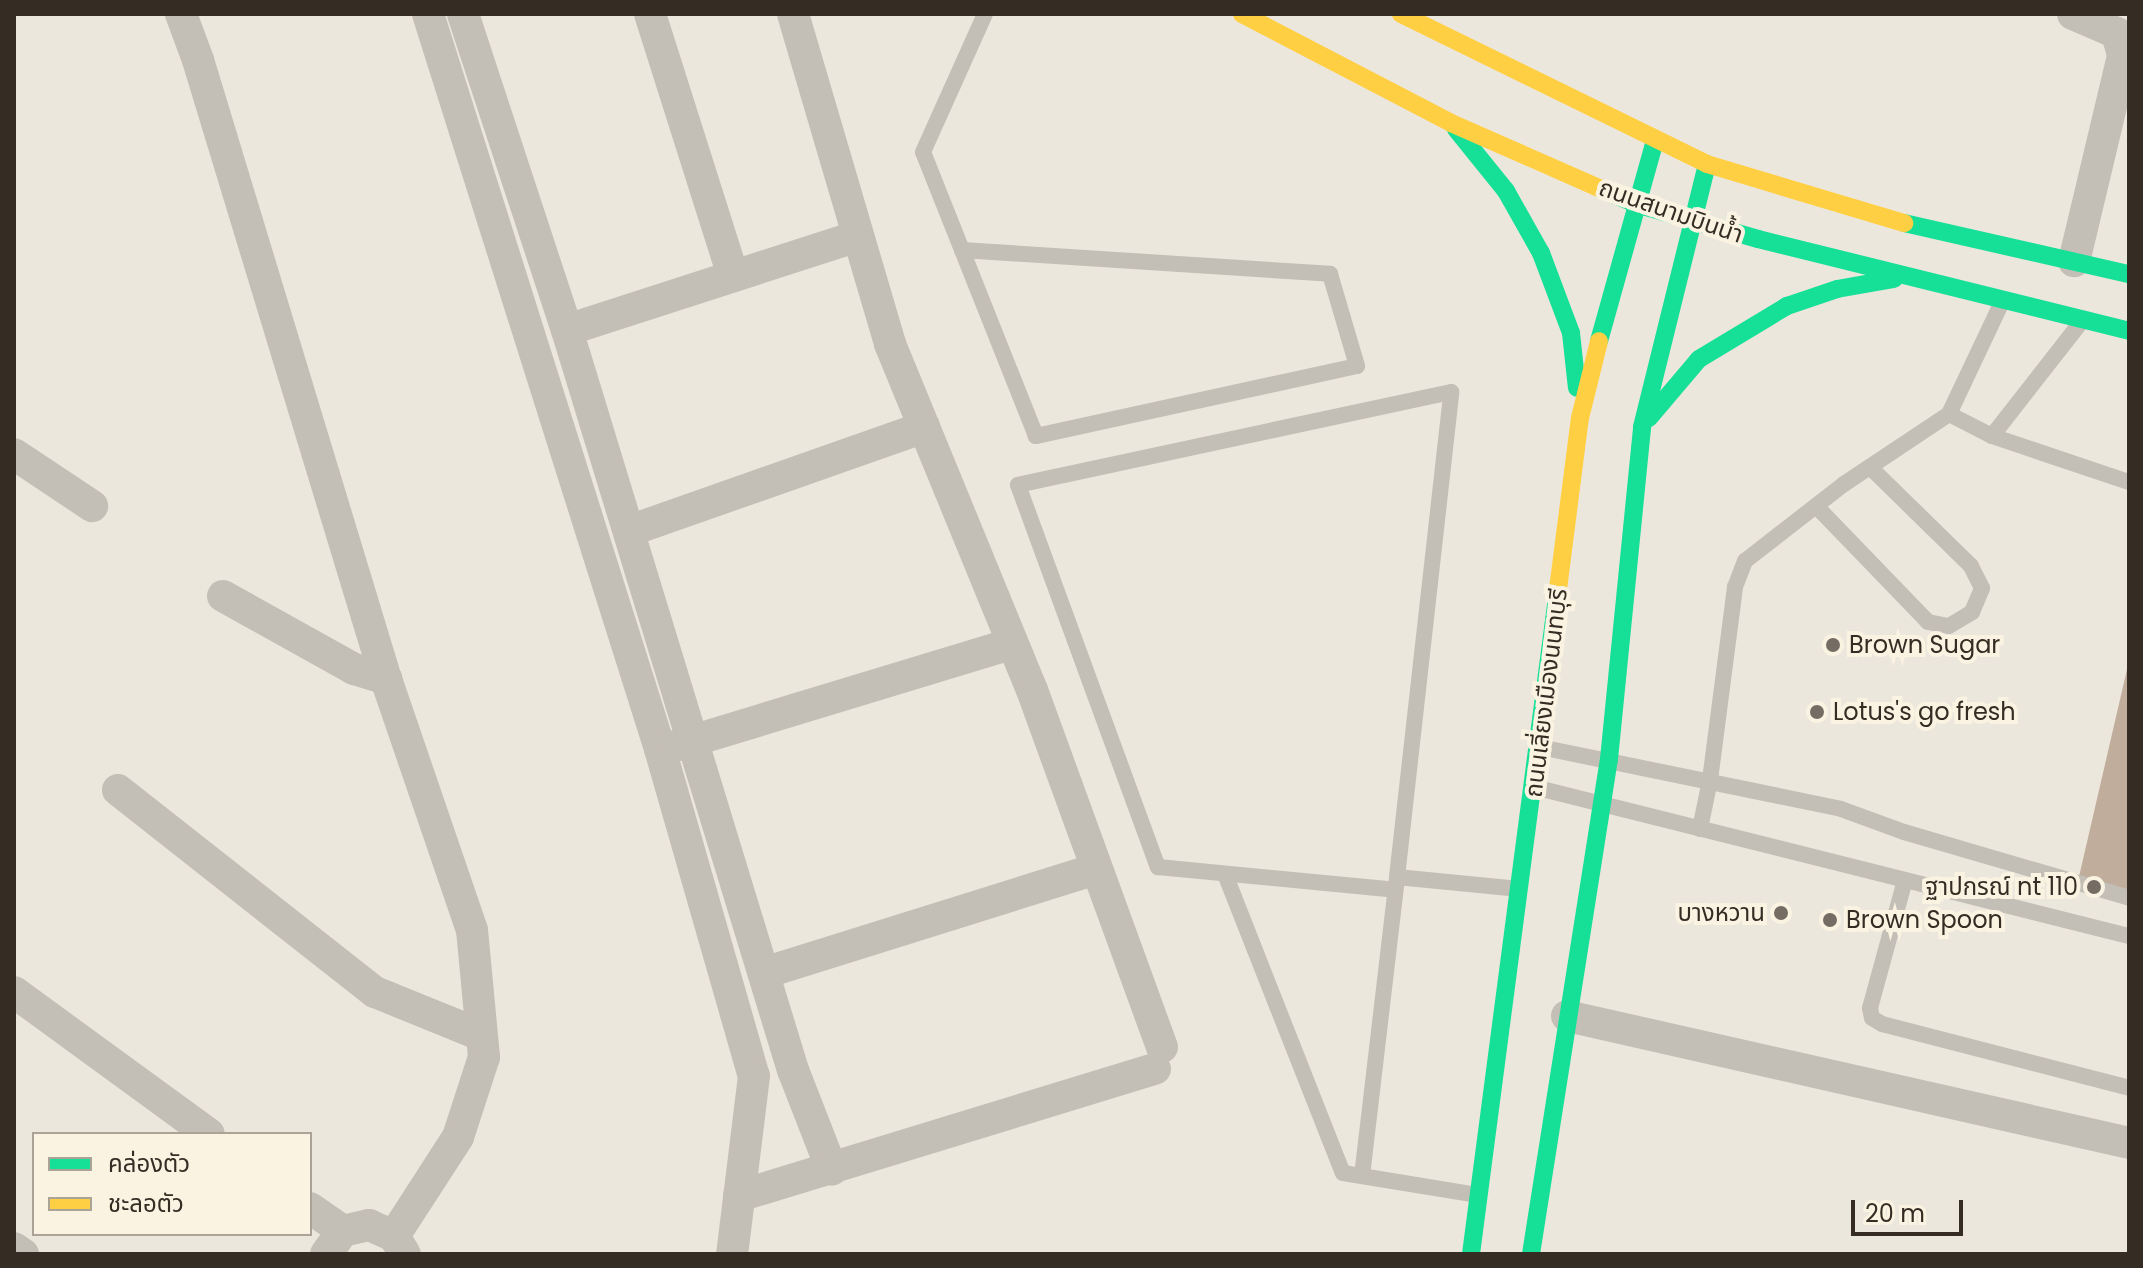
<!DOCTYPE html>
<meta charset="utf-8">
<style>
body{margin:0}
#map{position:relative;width:2143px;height:1268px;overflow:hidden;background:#ece7dc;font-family:Poppins,"Noto Sans Thai",sans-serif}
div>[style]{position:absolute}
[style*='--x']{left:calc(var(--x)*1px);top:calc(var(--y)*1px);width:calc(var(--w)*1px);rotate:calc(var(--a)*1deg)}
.building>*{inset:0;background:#c1ad9c}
.lane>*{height:16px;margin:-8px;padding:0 8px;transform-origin:8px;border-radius:8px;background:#c4bfb6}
.street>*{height:32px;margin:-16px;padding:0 16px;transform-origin:16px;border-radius:16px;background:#c4bfb6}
.fast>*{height:18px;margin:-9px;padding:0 9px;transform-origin:9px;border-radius:9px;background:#16e098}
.slow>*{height:18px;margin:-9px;padding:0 9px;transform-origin:9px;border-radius:9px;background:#ffcf43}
.dots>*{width:22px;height:22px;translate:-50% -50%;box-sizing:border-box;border:4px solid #faf3e2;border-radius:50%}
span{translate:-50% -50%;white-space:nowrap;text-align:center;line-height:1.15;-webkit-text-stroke:8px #faf3e2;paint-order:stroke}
.street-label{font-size:24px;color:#352c24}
.poi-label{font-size:24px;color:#352c24}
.left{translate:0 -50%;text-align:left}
.right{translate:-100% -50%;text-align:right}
.frame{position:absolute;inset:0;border:16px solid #352c24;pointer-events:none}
.legend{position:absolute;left:32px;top:1132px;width:280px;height:104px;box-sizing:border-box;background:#faf3e2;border:2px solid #aba396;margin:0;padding:10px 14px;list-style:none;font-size:24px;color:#352c24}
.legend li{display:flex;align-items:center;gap:16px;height:40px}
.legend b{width:40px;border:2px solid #aba396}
.scale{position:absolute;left:1851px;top:1200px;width:112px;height:36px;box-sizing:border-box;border:4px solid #352c24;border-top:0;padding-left:10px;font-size:24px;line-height:28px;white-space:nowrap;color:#352c24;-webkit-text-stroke:6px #faf3e2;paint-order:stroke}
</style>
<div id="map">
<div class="building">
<i style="clip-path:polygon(2128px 665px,2129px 665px,2129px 893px,2078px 881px)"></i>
</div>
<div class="lane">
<i style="--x:962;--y:250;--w:369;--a:3.7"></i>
<i style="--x:1330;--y:274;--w:96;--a:73.6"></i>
<i style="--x:1357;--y:366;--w:329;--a:167.7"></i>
<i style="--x:1036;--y:436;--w:200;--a:-111.7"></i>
<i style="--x:962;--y:250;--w:105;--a:-111.7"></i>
<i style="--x:923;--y:152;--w:151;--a:-65.8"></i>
<i style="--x:1949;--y:414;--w:126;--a:-64.7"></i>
<i style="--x:1992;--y:436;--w:146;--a:-52"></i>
<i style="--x:1816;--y:506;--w:161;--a:46"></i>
<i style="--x:1928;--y:622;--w:21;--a:11"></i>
<i style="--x:1949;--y:626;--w:27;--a:-31"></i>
<i style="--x:1972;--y:612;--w:26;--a:-67"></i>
<i style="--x:1982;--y:588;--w:25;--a:-117"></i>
<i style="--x:1971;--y:566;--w:141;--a:-135.6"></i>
<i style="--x:1540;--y:747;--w:307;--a:11.6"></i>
<i style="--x:1841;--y:809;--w:67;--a:20.1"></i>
<i style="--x:1904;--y:832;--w:234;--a:16.3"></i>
<i style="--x:1534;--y:787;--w:613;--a:14.06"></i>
<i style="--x:1700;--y:829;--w:50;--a:-78.5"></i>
<i style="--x:1710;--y:780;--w:195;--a:-82.6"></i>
<i style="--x:1735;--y:587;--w:28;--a:-69"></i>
<i style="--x:1745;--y:561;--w:125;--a:-37.9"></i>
<i style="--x:1844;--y:484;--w:126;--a:-33.7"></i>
<i style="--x:1949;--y:414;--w:48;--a:27.1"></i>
<i style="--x:1992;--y:436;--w:145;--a:18.6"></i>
<i style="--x:1225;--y:874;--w:321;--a:68.5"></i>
<i style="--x:1343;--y:1173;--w:137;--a:9.3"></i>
<i style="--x:1397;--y:877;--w:123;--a:5.6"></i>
<i style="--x:1905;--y:880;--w:133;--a:105.3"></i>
<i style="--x:1870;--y:1008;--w:10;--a:79"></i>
<i style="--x:1872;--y:1018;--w:12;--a:31"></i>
<i style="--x:1882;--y:1024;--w:255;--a:14.5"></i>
<i style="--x:1362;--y:1176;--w:301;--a:-83.3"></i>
<i style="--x:1397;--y:877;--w:488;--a:-83.6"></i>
<i style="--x:1451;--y:392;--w:443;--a:167.9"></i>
<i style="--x:1018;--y:485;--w:407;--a:69.9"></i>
<i style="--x:1158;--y:867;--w:238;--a:5.5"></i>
</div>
<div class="street">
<i style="--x:181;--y:14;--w:49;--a:69.7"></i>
<i style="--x:198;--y:60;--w:647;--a:73.11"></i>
<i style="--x:386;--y:679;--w:265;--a:71.1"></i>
<i style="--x:472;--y:930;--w:128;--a:84.6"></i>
<i style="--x:484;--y:1057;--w:84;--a:108"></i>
<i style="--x:458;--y:1137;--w:118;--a:122.9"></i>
<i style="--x:428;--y:14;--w:771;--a:72.48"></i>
<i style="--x:660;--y:749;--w:340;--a:74"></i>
<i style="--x:754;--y:1076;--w:179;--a:97"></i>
<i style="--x:463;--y:14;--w:333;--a:71.8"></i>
<i style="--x:567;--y:330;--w:774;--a:73.02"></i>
<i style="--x:793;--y:1070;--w:107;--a:68.7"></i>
<i style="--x:650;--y:14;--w:275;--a:72.4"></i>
<i style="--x:793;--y:14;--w:344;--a:73.6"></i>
<i style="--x:890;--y:344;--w:374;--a:67.7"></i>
<i style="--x:1032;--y:690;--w:380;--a:70"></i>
<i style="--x:2073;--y:14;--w:48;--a:23.4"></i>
<i style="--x:2117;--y:33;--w:24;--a:75"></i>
<i style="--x:2123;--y:56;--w:211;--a:103.4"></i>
<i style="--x:567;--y:330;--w:303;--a:-17.9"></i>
<i style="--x:14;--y:454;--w:94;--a:33.7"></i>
<i style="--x:629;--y:531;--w:313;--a:-19.4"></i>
<i style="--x:223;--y:596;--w:150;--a:29.1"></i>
<i style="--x:354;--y:669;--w:34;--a:17"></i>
<i style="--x:675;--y:746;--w:351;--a:-16.9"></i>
<i style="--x:118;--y:790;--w:327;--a:38.2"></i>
<i style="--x:375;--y:992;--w:114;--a:22.1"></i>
<i style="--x:764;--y:973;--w:348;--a:-17.4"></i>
<i style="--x:14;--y:992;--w:241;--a:36.1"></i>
<i style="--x:1567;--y:1016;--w:576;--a:12.73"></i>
<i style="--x:739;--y:1196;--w:435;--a:-17"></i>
<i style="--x:310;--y:1208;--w:40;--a:34.9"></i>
<i style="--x:14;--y:1248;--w:11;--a:34"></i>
<i style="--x:326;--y:1254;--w:29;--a:-54"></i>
<i style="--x:343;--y:1231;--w:27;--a:-13"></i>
<i style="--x:369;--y:1225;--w:27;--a:24"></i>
<i style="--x:394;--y:1236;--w:21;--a:59"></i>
</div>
<div class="fast">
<i style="--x:1456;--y:129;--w:80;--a:51.1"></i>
<i style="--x:1506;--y:191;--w:71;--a:60.6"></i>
<i style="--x:1541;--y:253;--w:85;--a:69.4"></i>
<i style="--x:1571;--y:333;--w:55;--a:83.8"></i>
<i style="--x:1601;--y:189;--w:38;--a:23"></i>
<i style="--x:1636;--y:204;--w:127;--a:16"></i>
<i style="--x:1758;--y:239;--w:382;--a:13.9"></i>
<i style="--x:1904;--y:223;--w:231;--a:12.8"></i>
<i style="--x:1599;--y:341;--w:209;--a:-74.4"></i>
<i style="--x:1649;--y:418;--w:77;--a:-49.7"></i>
<i style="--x:1699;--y:359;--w:103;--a:-31.1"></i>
<i style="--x:1787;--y:306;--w:53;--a:-18.8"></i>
<i style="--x:1837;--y:289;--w:58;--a:-10"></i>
<i style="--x:1471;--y:1254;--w:663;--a:-82.54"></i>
<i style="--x:1531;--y:1254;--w:501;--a:-81.05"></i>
<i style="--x:1609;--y:759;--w:334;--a:-84.3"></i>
<i style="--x:1642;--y:427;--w:271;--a:-76.1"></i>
</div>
<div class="slow">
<i style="--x:1242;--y:14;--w:236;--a:27.5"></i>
<i style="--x:1451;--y:123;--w:164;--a:23.7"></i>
<i style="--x:1401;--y:14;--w:341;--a:26.1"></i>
<i style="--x:1707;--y:164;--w:206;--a:16.7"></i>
<i style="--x:1557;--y:597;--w:180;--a:-82.7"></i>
<i style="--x:1580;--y:418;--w:79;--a:-76.1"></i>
</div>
<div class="dots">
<i style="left:1833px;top:645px;background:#756d64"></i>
<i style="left:1817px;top:712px;background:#756d64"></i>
<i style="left:2094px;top:887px;background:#756d64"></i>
<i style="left:1781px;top:913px;background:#756d64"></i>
<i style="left:1830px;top:920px;background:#756d64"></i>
</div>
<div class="street-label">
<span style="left:1671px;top:211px;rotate:19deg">ถนนสนามบินน้ำ</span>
<span style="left:1546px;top:693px;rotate:-83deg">ถนนเลี่ยงเมืองนนทบุรี</span>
</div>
<div class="poi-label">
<span class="left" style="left:1849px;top:645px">Brown Sugar</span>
<span class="left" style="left:1833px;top:712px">Lotus's go fresh</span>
<span class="right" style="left:2078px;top:887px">ฐาปกรณ์ nt 110</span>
<span class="right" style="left:1765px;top:913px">บางหวาน</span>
<span class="left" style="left:1846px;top:920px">Brown Spoon</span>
</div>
<div class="frame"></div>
<ul class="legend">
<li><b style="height:10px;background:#16e098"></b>คล่องตัว</li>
<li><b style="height:10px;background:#ffcf43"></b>ชะลอตัว</li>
</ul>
<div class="scale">20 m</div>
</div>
